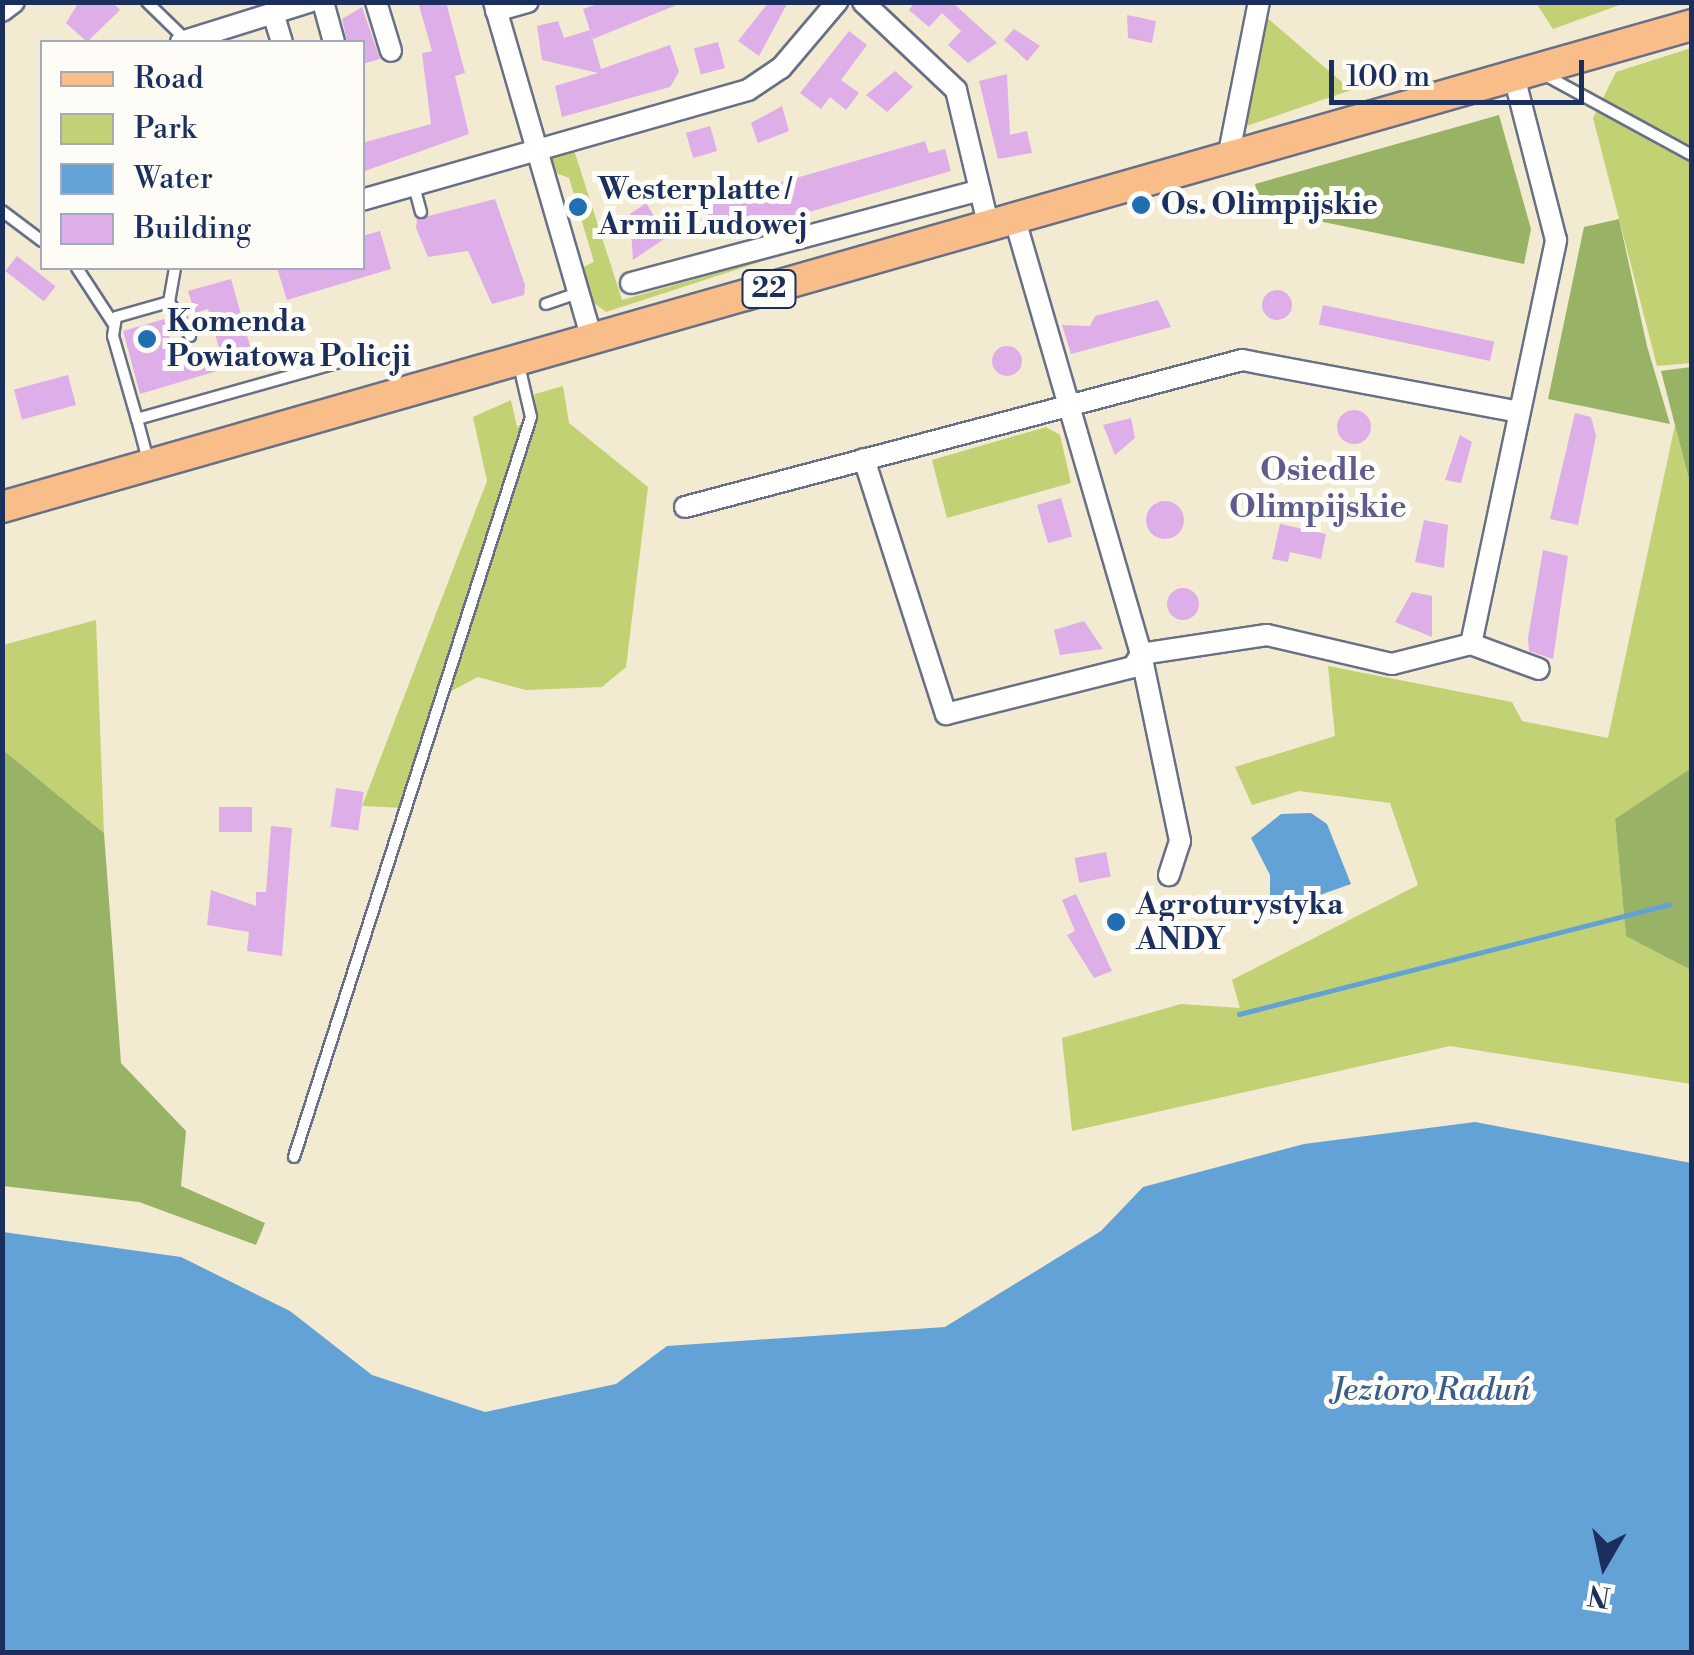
<!DOCTYPE html>
<meta charset="utf-8">
<style>
body{margin:0}
#map{position:relative;width:1694px;height:1655px;overflow:hidden;background:#f3ead2;font-family:"Libre Bodoni",serif}
div>[style]{position:absolute}
[style*='--x']{left:calc(var(--x)*1px);top:calc(var(--y)*1px);width:calc(var(--w)*1px);rotate:calc(var(--a)*1deg)}
.green>*{inset:0;background:#c1d173}
.forest>*{inset:0;background:#98b365}
.water>*{inset:0;background:#63a2d6}
.stream>*{height:5px;margin:-2.5px;padding:0 2.5px;transform-origin:2.5px;border-radius:2.5px;background:#63a2d6}
.building>*{inset:0;background:#deaee9;transform-origin:0 0}
.round{border-radius:50%}
.roads{filter:drop-shadow(2px 0 #677087) drop-shadow(-2px 0 #677087) drop-shadow(0 2px #677087) drop-shadow(0 -2px #677087)}
.lane>*{height:10px;margin:-5px;padding:0 5px;transform-origin:5px;border-radius:5px;background:#fff}
.street>*{height:20px;margin:-10px;padding:0 10px;transform-origin:10px;border-radius:10px;background:#fff}
.primary>*{height:30px;margin:-15px;padding:0 15px;transform-origin:15px;border-radius:15px;background:#f8bd89}
.dots>*{width:28px;height:28px;translate:-50% -50%;box-sizing:border-box;border:5px solid #fdfcf7;border-radius:50%}
span{translate:-50% -50%;white-space:nowrap;text-align:center;line-height:1.15;-webkit-text-stroke:10px #fdfcf7;paint-order:stroke}
.shield-label span{padding:2px 8px;background:#fdfcf7;border:2px solid;border-radius:8px;-webkit-text-stroke-width:0}
.shield-label{font-size:28px;color:#1b2f5e;font-weight:700}
.poi-label{font-size:30px;color:#1b2f5e;font-weight:700}
.left{translate:0 -50%;text-align:left}
.neighbourhood-label{font-size:32px;color:#5f5b8f;font-weight:700}
.water-label{font-size:32px;color:#385d8e;font-style:italic}
.frame{position:absolute;inset:0;border:5px solid #1b2f5e;pointer-events:none}
.legend{position:absolute;left:40px;top:40px;width:325px;height:230px;box-sizing:border-box;background:#fdfcf7;border:2px solid #a3aaba;margin:0;padding:12px 18px;list-style:none;font-size:30px;color:#1b2f5e}
.legend li{display:flex;align-items:center;gap:20px;height:50px}
.legend b{width:50px;border:2px solid #a3aaba}
.north{position:absolute;left:1554px;top:1515px;width:100px;height:100px;-webkit-text-stroke:8px #fdfcf7;paint-order:stroke;rotate:189deg;font-size:28px;font-weight:700;line-height:40px;text-align:center;color:#1b2f5e}
.north::after{content:'';display:block;margin:auto;width:35px;height:45px;background:#1b2f5e;clip-path:polygon(50% 0,100% 100%,50% 72%,0 100%)}
.scale{position:absolute;left:1329px;top:60px;width:255px;height:45px;box-sizing:border-box;border:5px solid #1b2f5e;border-top:0;padding-left:12px;font-size:30px;line-height:35px;white-space:nowrap;color:#1b2f5e;-webkit-text-stroke:8px #fdfcf7;paint-order:stroke}
</style>
<div id="map">
<div class="green">
<i style="clip-path:polygon(1536px 3px,1625px 3px,1553px 29px)"></i>
<i style="clip-path:polygon(1265px 16px,1351px 90px,1232px 131px)"></i>
<i style="clip-path:polygon(1691px 48px,1691px 363px,1657px 366px,1593px 118px,1616px 72px)"></i>
<i style="clip-path:polygon(550px 148px,574px 150px,622px 300px,803px 248px,606px 312px,590px 300px,581px 268px,594px 262px,569px 178px,551px 171px)"></i>
<i style="clip-path:polygon(563px 386px,569px 423px,648px 487px,626px 667px,602px 687px,526px 690px,478px 677px,457px 688px,441px 697px,404px 808px,362px 806px,487px 481px,473px 417px,511px 400px,517px 427px,531px 417px,535px 394px)"></i>
<i style="clip-path:polygon(1675px 425px,1691px 487px,1691px 768px,1615px 819px,1626px 935px,1691px 970px,1691px 1084px,1450px 1046px,1072px 1131px,1062px 1038px,1181px 1004px,1240px 1008px,1232px 980px,1418px 885px,1390px 803px,1299px 791px,1252px 805px,1235px 767px,1335px 736px,1328px 666px,1512px 702px,1522px 721px,1608px 738px)"></i>
<i style="clip-path:polygon(1046px 427px,1060px 435px,1071px 483px,947px 518px,932px 460px)"></i>
<i style="clip-path:polygon(96px 620px,104px 833px,3px 750px,3px 645px)"></i>
</div>
<div class="forest">
<i style="clip-path:polygon(1499px 115px,1531px 229px,1524px 264px,1262px 209px,1255px 184px)"></i>
<i style="clip-path:polygon(1619px 219px,1647px 346px,1670px 424px,1548px 399px,1584px 227px)"></i>
<i style="clip-path:polygon(1691px 367px,1692px 367px,1691px 487px,1661px 371px)"></i>
<i style="clip-path:polygon(3px 750px,104px 833px,121px 1063px,186px 1131px,181px 1186px,265px 1223px,256px 1245px,139px 1202px,3px 1186px)"></i>
<i style="clip-path:polygon(1691px 768px,1691px 970px,1626px 936px,1615px 819px)"></i>
</div>
<div class="water">
<i style="clip-path:polygon(1311px 813px,1327px 824px,1351px 884px,1283px 908px,1270px 904px,1270px 875px,1251px 838px,1281px 814px)"></i>
<i style="clip-path:polygon(1475px 1122px,1691px 1163px,1691px 1652px,3px 1652px,3px 1232px,181px 1257px,290px 1311px,372px 1375px,485px 1412px,616px 1384px,667px 1346px,945px 1327px,1101px 1231px,1143px 1187px,1304px 1144px)"></i>
</div>
<div class="stream">
<i style="--x:1239;--y:1014;--w:444;--a:-14.3"></i>
</div>
<div class="building">
<i style="clip-path:polygon(79px 2px,112px 2px,120px 10px,87px 42px,66px 23px)"></i>
<i style="clip-path:polygon(418px 2px,446px 2px,465px 73px,455px 76px,469px 134px,362px 172px,362px 143px,431px 124px,422px 53px,432px 51px)"></i>
<i style="clip-path:polygon(603px 2px,678px 2px,679px 4px,593px 39px,583px 9px)"></i>
<i style="clip-path:polygon(769px 2px,788px 2px,759px 56px,738px 41px)"></i>
<i style="clip-path:polygon(915px 2px,952px 2px,997px 43px,968px 63px,948px 45px,961px 31px,942px 13px,929px 27px,909px 10px)"></i>
<i style="clip-path:polygon(362px 7px,380px 59px,362px 64px,362px 42px,347px 42px,342px 19px)"></i>
<i style="clip-path:polygon(1127px 15px,1156px 21px,1152px 43px,1128px 38px)"></i>
<i style="clip-path:polygon(558px 21px,564px 38px,590px 30px,601px 69px,670px 45px,679px 72px,670px 87px,562px 117px,555px 86px,598px 73px,542px 60px,537px 26px)"></i>
<i style="clip-path:polygon(1014px 29px,1040px 46px,1027px 61px,1004px 40px)"></i>
<i style="clip-path:polygon(849px 31px,867px 45px,841px 80px,859px 93px,846px 110px,830px 97px,821px 109px,800px 93px)"></i>
<i style="left:718px;top:42px;width:27px;height:25px;rotate:75deg"></i>
<i style="clip-path:polygon(895px 71px,913px 87px,887px 112px,866px 95px)"></i>
<i style="clip-path:polygon(1007px 74px,1010px 135px,1027px 131px,1032px 153px,998px 159px,979px 81px)"></i>
<i style="clip-path:polygon(782px 106px,789px 131px,758px 143px,751px 123px)"></i>
<i style="left:710px;top:126px;width:26px;height:25px;rotate:74deg"></i>
<i style="clip-path:polygon(925px 141px,929px 153px,945px 149px,951px 171px,715px 239px,705px 204px)"></i>
<i style="clip-path:polygon(495px 199px,525px 285px,524px 295px,492px 304px,468px 251px,428px 257px,416px 228px,417px 219px)"></i>
<i style="clip-path:polygon(646px 203px,667px 237px,633px 260px,630px 214px)"></i>
<i style="clip-path:polygon(380px 231px,391px 269px,287px 300px,277px 268px,362px 268px,362px 236px)"></i>
<i style="left:17px;top:256px;width:49px;height:19px;rotate:38deg"></i>
<i style="clip-path:polygon(231px 279px,254px 360px,140px 394px,123px 331px,164px 319px,176px 360px,219px 348px,208px 309px,195px 313px,188px 291px)"></i>
<i class="round" style="left:1262px;top:290px;width:30px;height:30px"></i>
<i style="clip-path:polygon(1158px 300px,1171px 327px,1071px 354px,1062px 325px,1090px 326px,1095px 316px)"></i>
<i style="left:1323px;top:305px;width:175px;height:20px;rotate:12deg"></i>
<i class="round" style="left:992px;top:346px;width:30px;height:30px"></i>
<i style="left:68px;top:375px;width:31px;height:56px;rotate:75deg"></i>
<i class="round" style="left:1337px;top:410px;width:34px;height:34px"></i>
<i style="clip-path:polygon(1575px 413px,1591px 417px,1596px 436px,1578px 525px,1550px 519px)"></i>
<i style="clip-path:polygon(1131px 418px,1135px 438px,1115px 455px,1103px 425px)"></i>
<i style="clip-path:polygon(1460px 435px,1472px 442px,1461px 483px,1445px 480px)"></i>
<i style="left:1061px;top:498px;width:40px;height:25px;rotate:74deg"></i>
<i class="round" style="left:1146px;top:501px;width:38px;height:38px"></i>
<i style="clip-path:polygon(1424px 520px,1448px 525px,1444px 568px,1415px 562px)"></i>
<i style="clip-path:polygon(1280px 524px,1326px 534px,1321px 559px,1290px 552px,1288px 562px,1272px 559px)"></i>
<i style="clip-path:polygon(1543px 550px,1568px 556px,1553px 659px,1529px 651px,1528px 638px)"></i>
<i class="round" style="left:1167px;top:588px;width:32px;height:32px"></i>
<i style="clip-path:polygon(1412px 592px,1432px 596px,1432px 637px,1395px 622px)"></i>
<i style="clip-path:polygon(1084px 621px,1103px 649px,1060px 655px,1054px 630px)"></i>
<i style="left:336px;top:788px;width:28px;height:39px;rotate:8deg"></i>
<i style="left:219px;top:807px;width:33px;height:25px"></i>
<i style="clip-path:polygon(271px 826px,292px 828px,282px 956px,247px 951px,249px 932px,207px 925px,211px 890px,256px 906px,256px 892px,266px 892px)"></i>
<i style="left:1106px;top:852px;width:25px;height:32px;rotate:79deg"></i>
<i style="clip-path:polygon(1076px 894px,1112px 971px,1094px 978px,1067px 935px,1075px 931px,1062px 900px)"></i>
</div>
<div class="roads">
<div class="lane">
<i style="--x:147;--y:2;--w:52;--a:44.2"></i>
<i style="--x:1545;--y:75;--w:167;--a:28.6"></i>
<i style="--x:414;--y:186;--w:27;--a:75"></i>
<i style="--x:2;--y:211;--w:50;--a:36.9"></i>
<i style="--x:77;--y:268;--w:66;--a:56.8"></i>
<i style="--x:169;--y:302;--w:35;--a:-80"></i>
<i style="--x:546;--y:304;--w:34;--a:-19"></i>
<i style="--x:137;--y:419;--w:86;--a:-106.1"></i>
<i style="--x:113;--y:336;--w:19;--a:-81"></i>
<i style="--x:116;--y:317;--w:55;--a:-15.8"></i>
<i style="--x:169;--y:302;--w:40;--a:58"></i>
<i style="--x:149;--y:464;--w:47;--a:-104.9"></i>
<i style="--x:137;--y:419;--w:207;--a:-15.7"></i>
<i style="--x:294;--y:1157;--w:777;--a:-72.24"></i>
<i style="--x:531;--y:417;--w:57;--a:-103.1"></i>
</div>
<div class="street">
<i style="--x:323;--y:2;--w:41;--a:74.6"></i>
<i style="--x:376;--y:2;--w:51;--a:73"></i>
<i style="--x:494;--y:2;--w:351;--a:73.8"></i>
<i style="--x:863;--y:2;--w:128;--a:43.4"></i>
<i style="--x:956;--y:90;--w:141;--a:76.5"></i>
<i style="--x:2;--y:11;--w:15;--a:-37"></i>
<i style="--x:496;--y:11;--w:33;--a:-16"></i>
<i style="--x:273;--y:13;--w:30;--a:73"></i>
<i style="--x:181;--y:42;--w:134;--a:-17.4"></i>
<i style="--x:1228;--y:158;--w:159;--a:-78.8"></i>
<i style="--x:362;--y:200;--w:401;--a:-15.9"></i>
<i style="--x:748;--y:90;--w:40;--a:-34"></i>
<i style="--x:781;--y:68;--w:87;--a:-49.7"></i>
<i style="--x:1015;--y:220;--w:452;--a:73.8"></i>
<i style="--x:1141;--y:654;--w:191;--a:78.2"></i>
<i style="--x:1180;--y:841;--w:36;--a:108"></i>
<i style="--x:631;--y:283;--w:361;--a:-14.9"></i>
<i style="--x:864;--y:459;--w:268;--a:72.2"></i>
<i style="--x:946;--y:714;--w:193;--a:-14.1"></i>
<i style="--x:1133;--y:667;--w:15;--a:-58"></i>
<i style="--x:1141;--y:654;--w:127;--a:-8.6"></i>
<i style="--x:1267;--y:635;--w:128;--a:13.1"></i>
<i style="--x:1392;--y:664;--w:81;--a:-14.2"></i>
<i style="--x:1471;--y:644;--w:413;--a:-78.1"></i>
<i style="--x:1556;--y:240;--w:169;--a:-104.4"></i>
<i style="--x:685;--y:507;--w:576;--a:-14.78"></i>
<i style="--x:1242;--y:360;--w:282;--a:10.6"></i>
<i style="--x:1471;--y:644;--w:72;--a:20.2"></i>
</div>
<div class="primary">
<i style="--x:2;--y:507;--w:1757;--a:-15.92"></i>
</div>
</div>
<div class="dots">
<i style="left:1141px;top:205px;background:#1f6fb2"></i>
<i style="left:578px;top:207px;background:#1f6fb2"></i>
<i style="left:147px;top:339px;background:#1f6fb2"></i>
<i style="left:1116px;top:922px;background:#1f6fb2"></i>
</div>
<div class="shield-label">
<span style="left:769px;top:289px">22</span>
</div>
<div class="poi-label">
<span class="left" style="left:598px;top:207px">Westerplatte /<br>Armii Ludowej</span>
<span class="left" style="left:1161px;top:205px">Os. Olimpijskie</span>
<span class="left" style="left:167px;top:339px">Komenda<br>Powiatowa Policji</span>
<span class="left" style="left:1136px;top:922px">Agroturystyka<br>ANDY</span>
</div>
<div class="neighbourhood-label">
<span style="left:1318px;top:489px">Osiedle<br>Olimpijskie</span>
</div>
<div class="water-label">
<span style="left:1431px;top:1390px">Jezioro Raduń</span>
</div>
<div class="frame"></div>
<ul class="legend">
<li><b style="height:12px;background:#f8bd89"></b>Road</li>
<li><b style="height:28px;background:#c1d173"></b>Park</li>
<li><b style="height:28px;background:#63a2d6"></b>Water</li>
<li><b style="height:28px;background:#deaee9"></b>Building</li>
</ul>
<div class="north">N</div>
<div class="scale">100 m</div>
</div>
